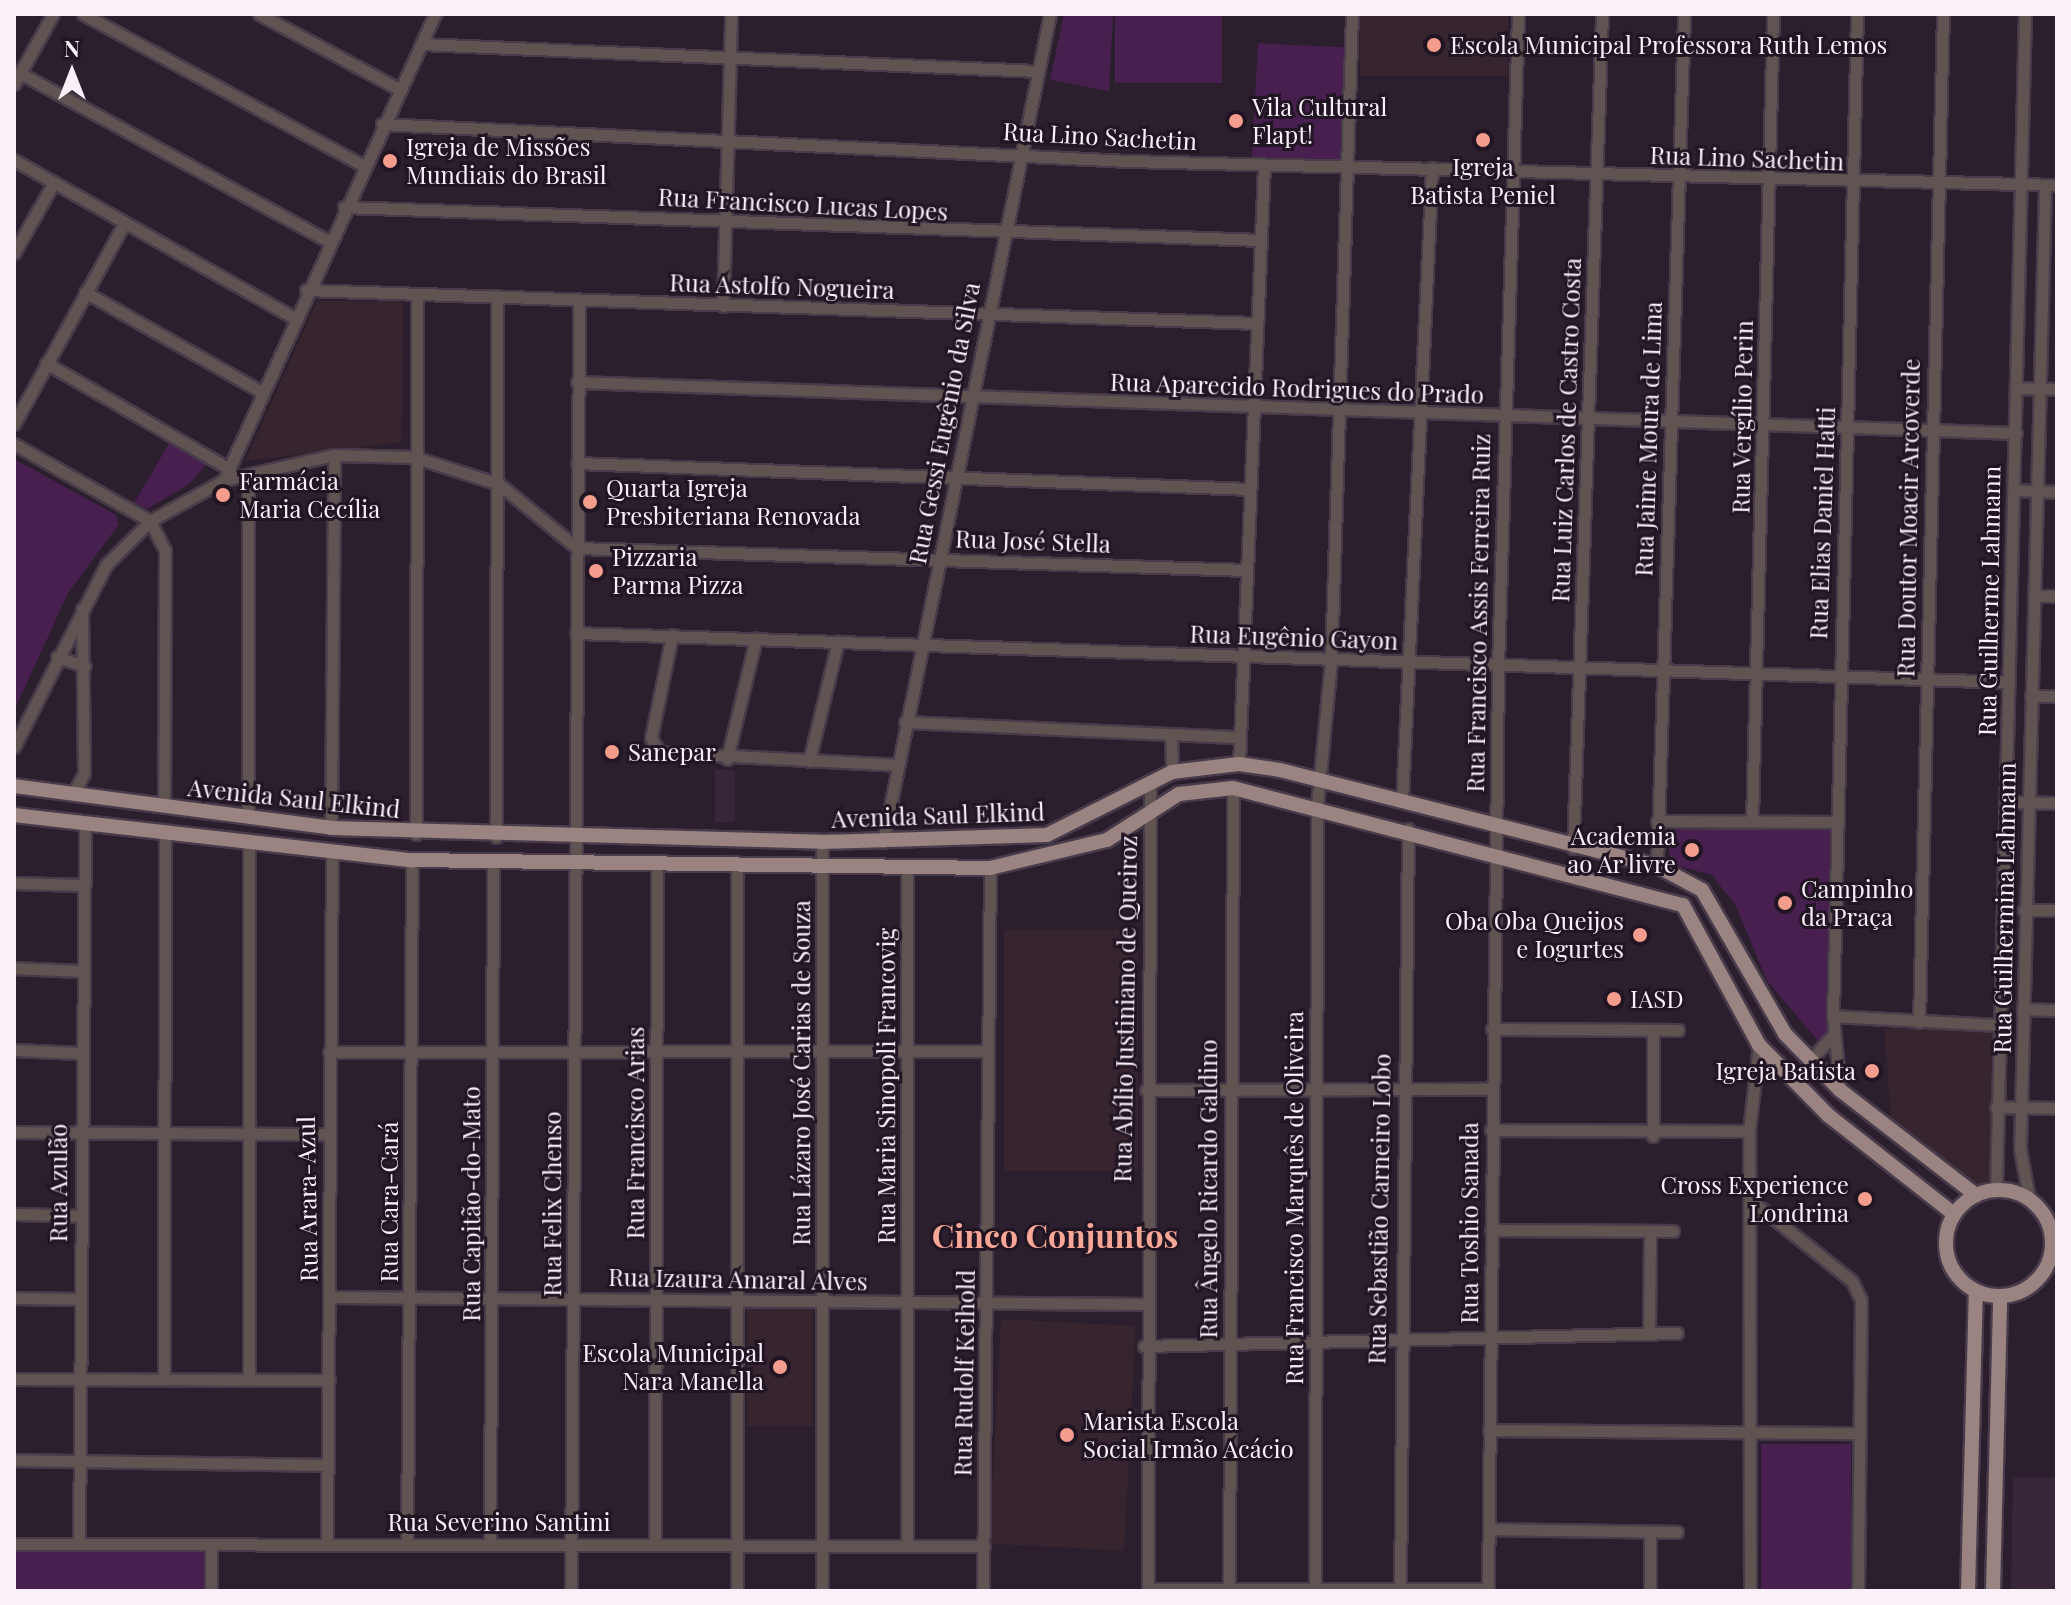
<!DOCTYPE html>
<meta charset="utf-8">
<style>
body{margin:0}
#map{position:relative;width:2071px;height:1605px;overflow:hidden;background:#2b1e2d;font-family:"Playfair Display",serif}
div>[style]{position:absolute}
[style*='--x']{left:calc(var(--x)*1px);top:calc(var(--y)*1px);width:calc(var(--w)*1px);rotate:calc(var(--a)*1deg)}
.built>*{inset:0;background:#37263a;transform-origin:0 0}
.education>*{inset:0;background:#36252e;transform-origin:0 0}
.green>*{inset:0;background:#48204f;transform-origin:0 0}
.roads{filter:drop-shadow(2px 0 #483b4a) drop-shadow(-2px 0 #483b4a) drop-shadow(0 2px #483b4a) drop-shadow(0 -2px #483b4a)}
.minor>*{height:11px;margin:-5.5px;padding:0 5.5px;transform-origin:5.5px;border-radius:5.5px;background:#5f5452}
.major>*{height:14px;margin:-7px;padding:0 7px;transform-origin:7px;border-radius:7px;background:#9a8380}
.major>.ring{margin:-7px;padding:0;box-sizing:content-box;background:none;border:14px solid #9a8380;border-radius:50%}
.dots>*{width:22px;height:22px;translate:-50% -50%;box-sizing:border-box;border:4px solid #211523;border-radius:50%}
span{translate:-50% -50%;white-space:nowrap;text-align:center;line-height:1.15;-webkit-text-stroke:6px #211523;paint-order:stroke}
.poi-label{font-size:24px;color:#f9f0fa}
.left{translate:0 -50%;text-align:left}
.right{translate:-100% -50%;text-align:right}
.street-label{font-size:24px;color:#f9f0fa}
.district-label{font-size:32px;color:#f8a797;font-weight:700}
.frame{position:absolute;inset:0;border:16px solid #f9f0fa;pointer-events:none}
.north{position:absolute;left:32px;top:32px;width:80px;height:80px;-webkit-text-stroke:6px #211523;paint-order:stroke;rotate:0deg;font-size:22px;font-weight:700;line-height:32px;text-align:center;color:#f9f0fa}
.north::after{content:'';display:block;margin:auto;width:28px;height:36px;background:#f9f0fa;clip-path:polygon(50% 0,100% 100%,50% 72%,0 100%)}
</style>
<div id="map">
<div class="built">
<i style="left:715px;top:770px;width:20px;height:52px"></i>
<i style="left:2013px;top:1477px;width:44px;height:114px;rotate:1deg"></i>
</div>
<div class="education">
<i style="left:1360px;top:14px;width:148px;height:62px"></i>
<i style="clip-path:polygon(317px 301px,403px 301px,402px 442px,245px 461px)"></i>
<i style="left:1004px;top:930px;width:134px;height:241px"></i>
<i style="clip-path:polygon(1884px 1028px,1992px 1030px,1991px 1187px,1976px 1189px,1891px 1120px)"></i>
<i style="left:747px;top:1307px;width:66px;height:119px"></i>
<i style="left:1001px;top:1319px;width:135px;height:225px;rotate:3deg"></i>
</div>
<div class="green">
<i style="clip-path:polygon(1064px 14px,1113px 14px,1109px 91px,1050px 80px)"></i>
<i style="left:1115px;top:14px;width:107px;height:69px"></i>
<i style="left:1258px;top:43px;width:88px;height:115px;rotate:3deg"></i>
<i style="clip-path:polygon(170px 442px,209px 462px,188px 485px,147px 509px,134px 503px)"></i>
<i style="clip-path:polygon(14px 459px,116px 515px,119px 524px,68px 593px,14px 711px)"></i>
<i style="clip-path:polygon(1832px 827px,1827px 1041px,1820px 1043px,1767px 981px,1736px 906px,1712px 875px,1670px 864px,1668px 828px)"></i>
<i style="left:1761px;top:1444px;width:90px;height:147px"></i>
<i style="left:14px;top:1548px;width:192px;height:43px;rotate:1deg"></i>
</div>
<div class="roads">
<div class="minor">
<i style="--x:83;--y:14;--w:317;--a:28.4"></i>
<i style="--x:259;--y:14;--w:159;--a:28.2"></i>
<i style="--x:421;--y:44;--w:618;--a:2.51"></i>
<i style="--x:20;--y:73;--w:351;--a:28.6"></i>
<i style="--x:14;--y:84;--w:80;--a:-60.9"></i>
<i style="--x:382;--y:124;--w:748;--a:2.84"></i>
<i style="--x:1129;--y:161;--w:928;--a:1.48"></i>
<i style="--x:14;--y:160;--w:322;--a:29.4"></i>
<i style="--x:344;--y:207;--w:917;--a:2.06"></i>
<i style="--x:14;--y:253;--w:81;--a:-60.6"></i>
<i style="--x:306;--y:290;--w:952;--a:1.99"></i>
<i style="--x:85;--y:292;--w:201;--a:29.5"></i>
<i style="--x:723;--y:306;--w:292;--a:-88.4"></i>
<i style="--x:46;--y:363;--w:210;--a:30"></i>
<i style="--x:577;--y:382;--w:1440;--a:2.03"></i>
<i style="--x:2016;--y:388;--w:41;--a:1.4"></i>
<i style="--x:14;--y:424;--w:230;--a:-61.2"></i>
<i style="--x:14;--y:444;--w:156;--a:29.5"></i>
<i style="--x:150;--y:521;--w:33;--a:63"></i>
<i style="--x:165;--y:550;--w:255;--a:90.2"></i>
<i style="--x:577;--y:463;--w:674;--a:2.21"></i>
<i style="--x:224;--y:480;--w:512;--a:-65.64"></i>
<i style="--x:2014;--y:490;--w:43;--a:2.7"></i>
<i style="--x:577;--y:548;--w:670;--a:1.88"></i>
<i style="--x:2034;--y:596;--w:23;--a:0"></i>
<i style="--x:576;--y:633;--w:1434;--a:1.96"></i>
<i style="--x:672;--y:635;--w:105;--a:101.5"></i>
<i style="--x:651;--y:738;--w:16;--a:60"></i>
<i style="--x:659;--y:752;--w:237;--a:3.1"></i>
<i style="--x:57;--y:657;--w:29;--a:18"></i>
<i style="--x:2031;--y:696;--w:26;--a:0"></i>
<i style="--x:905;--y:722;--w:335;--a:2.6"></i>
<i style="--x:1171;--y:736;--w:36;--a:88"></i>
<i style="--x:14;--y:747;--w:204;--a:-63.2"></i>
<i style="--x:106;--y:565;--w:62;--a:-45"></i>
<i style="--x:150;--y:521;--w:85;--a:-29"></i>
<i style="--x:224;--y:480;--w:113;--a:-12.8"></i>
<i style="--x:334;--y:455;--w:80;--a:1.4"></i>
<i style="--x:414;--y:457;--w:89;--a:17.6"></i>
<i style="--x:499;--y:484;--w:101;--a:39.4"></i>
<i style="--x:727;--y:759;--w:124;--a:-76.5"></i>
<i style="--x:809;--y:761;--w:123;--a:-76.4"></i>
<i style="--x:1239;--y:764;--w:600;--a:-87.61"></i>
<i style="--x:73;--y:794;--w:24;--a:-62"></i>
<i style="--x:84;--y:773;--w:164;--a:-90.7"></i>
<i style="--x:1402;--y:801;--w:634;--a:-87.29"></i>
<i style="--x:2007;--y:802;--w:50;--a:1.1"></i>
<i style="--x:248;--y:817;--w:342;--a:-90"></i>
<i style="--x:1657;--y:821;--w:181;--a:0.3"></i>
<i style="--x:1752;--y:821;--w:807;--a:-88.51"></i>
<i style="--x:331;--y:828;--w:373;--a:-89.5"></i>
<i style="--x:416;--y:834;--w:540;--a:-89.89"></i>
<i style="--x:496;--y:837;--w:541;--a:-89.89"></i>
<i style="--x:883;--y:842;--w:845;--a:-78.6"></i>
<i style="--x:1573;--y:848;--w:835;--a:-88.01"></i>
<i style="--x:1657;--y:866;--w:852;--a:-88.18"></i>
<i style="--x:737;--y:867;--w:724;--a:90"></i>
<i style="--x:907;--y:867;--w:678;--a:90"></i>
<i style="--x:14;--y:883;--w:69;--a:1.7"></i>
<i style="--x:2024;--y:910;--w:33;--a:0"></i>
<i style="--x:14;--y:968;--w:66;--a:2.6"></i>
<i style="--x:2023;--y:1009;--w:34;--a:2"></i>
<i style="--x:1833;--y:1016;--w:166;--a:3.1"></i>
<i style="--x:1919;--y:1022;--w:1008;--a:-88.64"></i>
<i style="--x:1492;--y:1029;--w:186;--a:0.3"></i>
<i style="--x:1653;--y:1031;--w:105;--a:90"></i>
<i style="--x:14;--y:1050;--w:66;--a:2.6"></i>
<i style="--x:329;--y:1052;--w:659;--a:-0.09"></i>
<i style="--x:1810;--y:1061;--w:37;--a:-49"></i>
<i style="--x:1146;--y:1090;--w:346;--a:-0.2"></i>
<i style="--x:1840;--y:1090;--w:74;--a:-95.4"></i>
<i style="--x:1833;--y:1016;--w:1002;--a:-88.63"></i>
<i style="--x:1996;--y:1107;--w:61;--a:0.9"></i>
<i style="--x:1491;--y:1130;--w:258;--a:0.2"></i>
<i style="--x:14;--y:1132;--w:314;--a:0.4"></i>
<i style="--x:1996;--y:1190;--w:1176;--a:-88.59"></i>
<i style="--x:2029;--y:1198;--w:50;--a:-100.4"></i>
<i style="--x:2020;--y:1149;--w:964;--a:-88.51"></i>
<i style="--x:1752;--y:1201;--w:128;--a:38.7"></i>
<i style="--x:1852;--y:1281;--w:21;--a:65"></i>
<i style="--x:1861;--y:1300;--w:291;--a:90.6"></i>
<i style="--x:14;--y:1214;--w:66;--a:1.7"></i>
<i style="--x:1491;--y:1230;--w:182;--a:0.3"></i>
<i style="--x:330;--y:1297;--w:815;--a:0.49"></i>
<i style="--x:14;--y:1298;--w:65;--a:0.9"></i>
<i style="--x:1649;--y:1331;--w:100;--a:-89.4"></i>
<i style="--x:1144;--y:1346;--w:533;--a:-1.4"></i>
<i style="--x:14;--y:1379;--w:315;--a:0.2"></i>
<i style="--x:164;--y:1379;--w:546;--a:-89.9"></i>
<i style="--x:249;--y:1379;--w:534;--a:-90"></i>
<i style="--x:1489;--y:1430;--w:371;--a:0.5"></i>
<i style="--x:14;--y:1460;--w:313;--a:0.9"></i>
<i style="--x:1489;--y:1529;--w:188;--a:0.9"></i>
<i style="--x:1650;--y:1532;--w:59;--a:90"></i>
<i style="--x:14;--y:1544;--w:970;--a:0.12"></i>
<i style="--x:79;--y:1544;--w:721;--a:-89.52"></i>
<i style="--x:327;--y:1544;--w:691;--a:-89.59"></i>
<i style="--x:407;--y:1544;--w:684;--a:-89.58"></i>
<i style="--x:490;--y:1544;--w:681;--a:-89.75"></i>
<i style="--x:655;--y:1544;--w:677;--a:-89.83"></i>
<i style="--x:1148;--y:1589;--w:340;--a:0"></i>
<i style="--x:211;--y:1591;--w:45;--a:-90"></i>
<i style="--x:571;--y:1591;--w:1291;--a:-89.64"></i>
<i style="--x:822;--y:1591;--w:749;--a:-90"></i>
<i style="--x:983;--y:1591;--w:723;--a:-89.45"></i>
<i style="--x:1148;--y:1591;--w:807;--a:-89.86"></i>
<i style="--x:1229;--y:1591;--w:803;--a:-89.71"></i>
<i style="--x:1315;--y:1591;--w:785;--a:-89.85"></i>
<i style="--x:1317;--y:806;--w:147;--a:-84.5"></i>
<i style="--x:1331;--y:660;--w:646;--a:-88.14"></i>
<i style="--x:1400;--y:1591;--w:762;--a:-89.4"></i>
<i style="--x:1488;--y:1591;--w:925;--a:-89.38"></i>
<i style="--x:1498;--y:666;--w:652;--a:-88.24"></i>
<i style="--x:1750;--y:1591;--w:460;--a:-90.1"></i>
<i style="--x:1749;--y:1131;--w:87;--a:-83.4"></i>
</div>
<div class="major">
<i style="--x:14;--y:786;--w:320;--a:7.5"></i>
<i style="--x:331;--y:828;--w:491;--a:1.6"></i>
<i style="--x:822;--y:842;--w:225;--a:-1.8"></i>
<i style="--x:1047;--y:835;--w:140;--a:-26.7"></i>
<i style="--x:1172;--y:772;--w:67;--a:-6.8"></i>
<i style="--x:1239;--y:764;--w:41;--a:8.3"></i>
<i style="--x:1280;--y:770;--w:389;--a:14.3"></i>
<i style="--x:1657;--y:866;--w:51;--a:28.1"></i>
<i style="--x:1702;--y:890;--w:166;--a:60"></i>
<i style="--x:1785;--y:1034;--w:78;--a:45.5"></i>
<i style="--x:1840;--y:1090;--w:172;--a:37.7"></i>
<i style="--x:14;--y:815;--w:401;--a:6.5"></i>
<i style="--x:412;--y:860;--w:578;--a:0.79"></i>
<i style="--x:990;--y:868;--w:120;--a:-13.5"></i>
<i style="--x:1107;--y:840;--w:85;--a:-32.6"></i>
<i style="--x:1179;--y:794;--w:54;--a:-6.3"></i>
<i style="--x:1233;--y:788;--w:465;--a:14.6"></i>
<i style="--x:1683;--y:905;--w:159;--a:61.5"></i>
<i style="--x:1759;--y:1045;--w:98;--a:45.4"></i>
<i style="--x:1828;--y:1115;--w:160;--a:38.2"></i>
<i class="ring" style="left:1946px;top:1190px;width:92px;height:92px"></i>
<i style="--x:1968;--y:1591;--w:300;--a:-88.5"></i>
<i style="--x:1993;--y:1591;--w:294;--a:-88.6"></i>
</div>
</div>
<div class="dots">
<i style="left:1434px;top:45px;background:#f49d8d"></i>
<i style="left:1236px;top:121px;background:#f49d8d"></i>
<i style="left:1483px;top:140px;background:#f49d8d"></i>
<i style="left:390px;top:161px;background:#f49d8d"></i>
<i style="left:223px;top:495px;background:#f49d8d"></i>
<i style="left:590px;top:502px;background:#f49d8d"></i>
<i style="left:596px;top:571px;background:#f49d8d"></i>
<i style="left:612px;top:752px;background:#f49d8d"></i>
<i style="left:1692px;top:850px;background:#f49d8d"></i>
<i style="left:1785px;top:903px;background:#f49d8d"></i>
<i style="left:1640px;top:935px;background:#f49d8d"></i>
<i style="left:1614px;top:999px;background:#f49d8d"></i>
<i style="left:1872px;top:1071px;background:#f49d8d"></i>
<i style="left:1865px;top:1199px;background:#f49d8d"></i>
<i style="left:780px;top:1367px;background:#f49d8d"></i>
<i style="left:1067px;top:1435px;background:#f49d8d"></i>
</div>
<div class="poi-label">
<span class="left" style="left:1450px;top:45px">Escola Municipal Professora Ruth Lemos</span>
<span class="left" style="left:1252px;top:121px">Vila Cultural<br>Flapt!</span>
<span class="left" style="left:406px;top:161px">Igreja de Missões<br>Mundiais do Brasil</span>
<span style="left:1483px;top:181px">Igreja<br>Batista Peniel</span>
<span class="left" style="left:239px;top:495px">Farmácia<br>Maria Cecília</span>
<span class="left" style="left:606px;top:502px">Quarta Igreja<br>Presbiteriana Renovada</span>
<span class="left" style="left:612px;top:571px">Pizzaria<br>Parma Pizza</span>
<span class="left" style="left:628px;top:752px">Sanepar</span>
<span class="right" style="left:1676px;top:850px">Academia<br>ao Ar livre</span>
<span class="left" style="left:1801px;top:903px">Campinho<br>da Praça</span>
<span class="right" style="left:1624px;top:935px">Oba Oba Queijos<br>e Iogurtes</span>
<span class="left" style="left:1630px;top:999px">IASD</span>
<span class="right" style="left:1856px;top:1071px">Igreja Batista</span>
<span class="right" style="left:1849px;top:1199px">Cross Experience<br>Londrina</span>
<span class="right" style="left:764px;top:1367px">Escola Municipal<br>Nara Manella</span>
<span class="left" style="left:1083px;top:1435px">Marista Escola<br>Social Irmão Acácio</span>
</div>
<div class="street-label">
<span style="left:1100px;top:136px;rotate:3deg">Rua Lino Sachetin</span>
<span style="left:1747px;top:158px;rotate:2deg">Rua Lino Sachetin</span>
<span style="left:803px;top:204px;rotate:3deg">Rua Francisco Lucas Lopes</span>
<span style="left:782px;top:286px;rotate:2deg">Rua Astolfo Nogueira</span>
<span style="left:1297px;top:388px;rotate:2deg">Rua Aparecido Rodrigues do Prado</span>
<span style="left:1742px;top:417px;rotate:-89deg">Rua Vergílio Perin</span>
<span style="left:944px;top:423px;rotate:-79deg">Rua Gessi Eugênio da Silva</span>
<span style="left:1566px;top:430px;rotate:-88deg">Rua Luiz Carlos de Castro Costa</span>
<span style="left:1648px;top:439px;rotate:-88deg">Rua Jaime Moura de Lima</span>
<span style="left:1908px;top:518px;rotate:-89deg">Rua Doutor Moacir Arcoverde</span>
<span style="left:1822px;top:523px;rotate:-88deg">Rua Elias Daniel Hatti</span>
<span style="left:1033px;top:541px;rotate:2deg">Rua José Stella</span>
<span style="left:1989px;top:601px;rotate:-89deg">Rua Guilherme Lahmann</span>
<span style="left:1478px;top:613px;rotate:-89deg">Rua Francisco Assis Ferreira Ruiz</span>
<span style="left:1294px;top:637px;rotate:2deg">Rua Eugênio Gayon</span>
<span style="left:294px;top:798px;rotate:6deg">Avenida Saul Elkind</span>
<span style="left:938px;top:815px;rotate:-2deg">Avenida Saul Elkind</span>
<span style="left:2004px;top:908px;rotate:-89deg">Rua Guilhermina Lahmann</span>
<span style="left:1125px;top:1009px;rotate:-89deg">Rua Abílio Justiniano de Queiroz</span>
<span style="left:801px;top:1073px;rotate:-90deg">Rua Lázaro José Carias de Souza</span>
<span style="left:886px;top:1086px;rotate:-90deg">Rua Maria Sinopoli Francovig</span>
<span style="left:635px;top:1133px;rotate:-90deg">Rua Francisco Arias</span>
<span style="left:58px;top:1183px;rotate:-90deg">Rua Azulão</span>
<span style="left:1208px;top:1189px;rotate:-90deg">Rua Ângelo Ricardo Galdino</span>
<span style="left:1294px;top:1198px;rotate:-90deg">Rua Francisco Marquês de Oliveira</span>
<span style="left:307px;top:1199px;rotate:-91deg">Rua Arara-Azul</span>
<span style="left:389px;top:1202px;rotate:-90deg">Rua Cara-Cará</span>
<span style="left:471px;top:1204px;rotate:-90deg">Rua Capitão-do-Mato</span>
<span style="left:552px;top:1204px;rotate:-90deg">Rua Felix Chenso</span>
<span style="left:1379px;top:1209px;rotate:-89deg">Rua Sebastião Carneiro Lobo</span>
<span style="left:1469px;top:1223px;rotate:-90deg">Rua Toshio Sanada</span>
<span style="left:738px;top:1279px;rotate:1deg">Rua Izaura Amaral Alves</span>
<span style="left:964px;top:1373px;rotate:-89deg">Rua Rudolf Keihold</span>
<span style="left:499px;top:1522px">Rua Severino Santini</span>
</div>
<div class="district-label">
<span style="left:1055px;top:1235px">Cinco Conjuntos</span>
</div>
<div class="frame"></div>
<div class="north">N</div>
</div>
